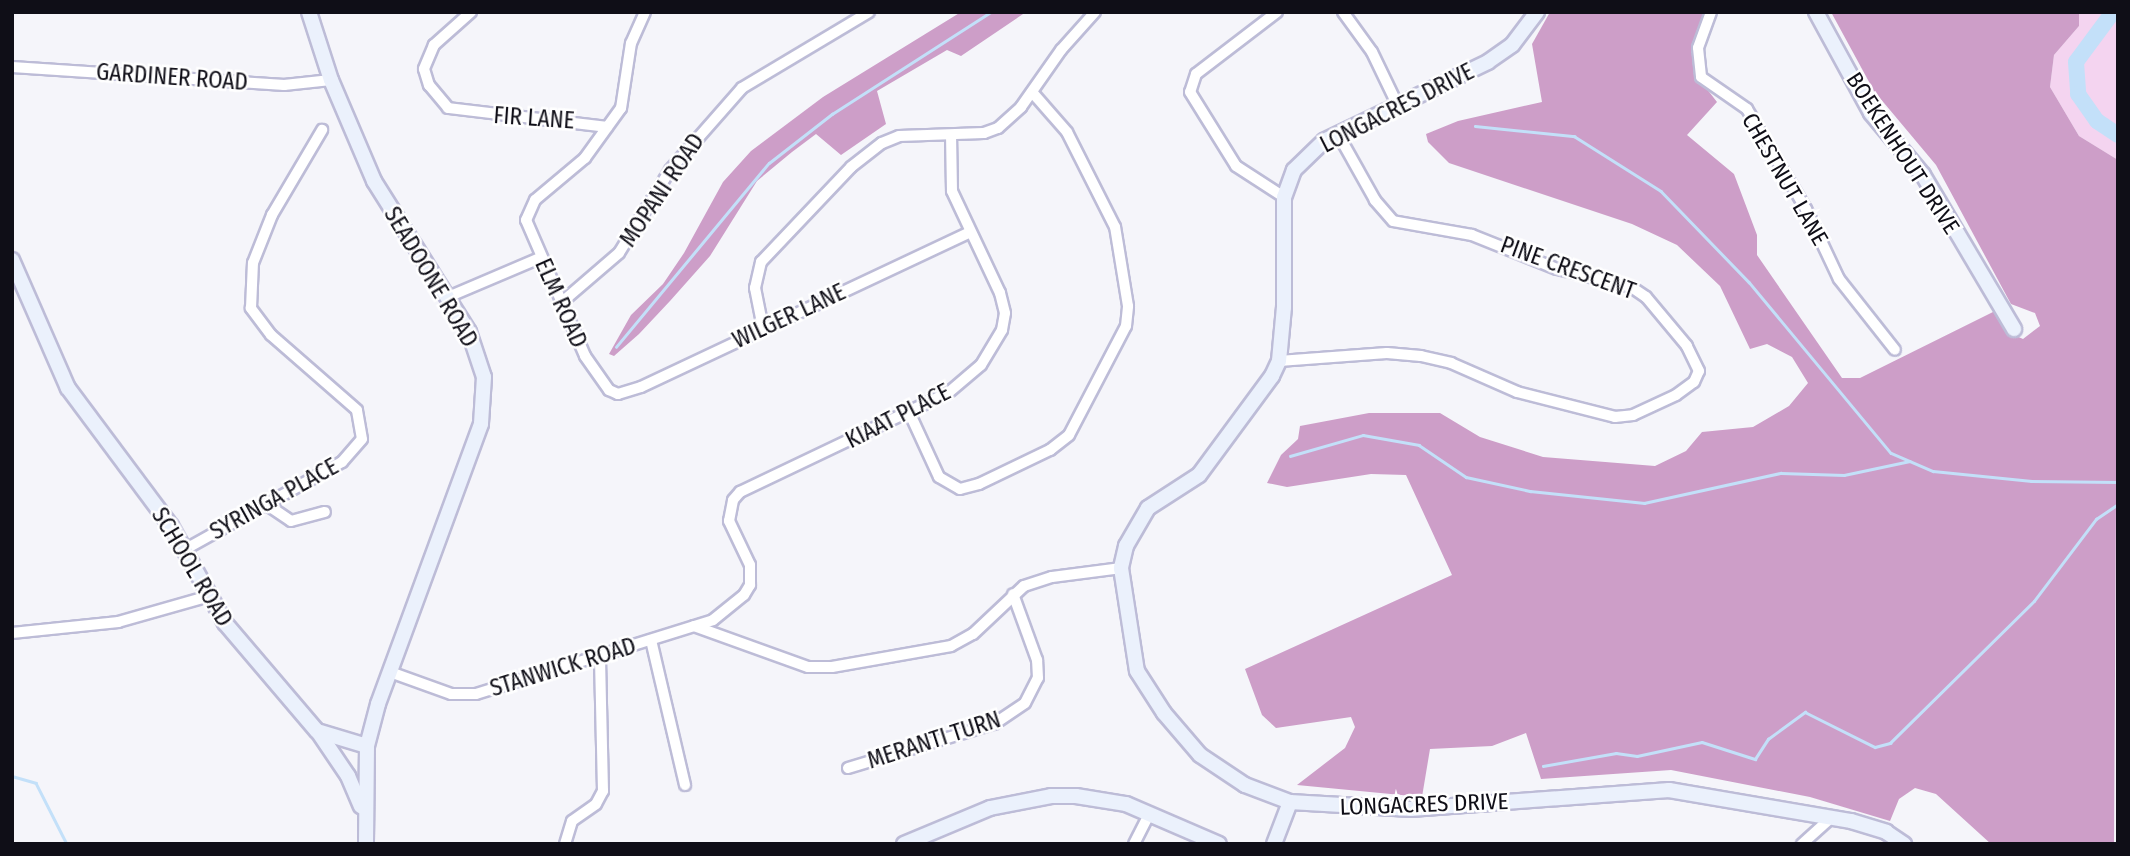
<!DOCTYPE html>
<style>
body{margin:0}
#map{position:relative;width:2130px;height:856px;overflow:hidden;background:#f5f5fa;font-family:"Fira Sans Condensed",sans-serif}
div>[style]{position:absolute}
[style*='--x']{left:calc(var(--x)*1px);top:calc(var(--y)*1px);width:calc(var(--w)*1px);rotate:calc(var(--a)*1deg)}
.green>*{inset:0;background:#f4d4f0}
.forest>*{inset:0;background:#cd9ec8}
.stream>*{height:2.5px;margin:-1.25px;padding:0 1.25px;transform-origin:1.25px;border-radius:1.25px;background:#c3e0f9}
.river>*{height:16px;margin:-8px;padding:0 8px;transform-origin:8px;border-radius:8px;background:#c3e0f9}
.roads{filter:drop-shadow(2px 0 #bdbcd7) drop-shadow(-2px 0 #bdbcd7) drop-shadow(0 2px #bdbcd7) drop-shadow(0 -2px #bdbcd7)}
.street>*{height:10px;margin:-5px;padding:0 5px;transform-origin:5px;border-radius:5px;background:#fff}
.secondary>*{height:14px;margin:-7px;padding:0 7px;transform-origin:7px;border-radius:7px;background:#ebf1fc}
span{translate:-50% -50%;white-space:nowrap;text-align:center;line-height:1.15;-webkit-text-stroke:5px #fff;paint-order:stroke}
.street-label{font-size:23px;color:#0f0e17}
.frame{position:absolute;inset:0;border:14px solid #0f0e17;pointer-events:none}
</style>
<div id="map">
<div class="green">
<i style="clip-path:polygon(2079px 12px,2118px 12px,2118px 160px,2079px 136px,2050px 87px,2054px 55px,2079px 26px)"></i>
</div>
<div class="forest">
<i style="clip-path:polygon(961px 12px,1026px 12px,961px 56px,947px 50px,877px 91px,886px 124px,841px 155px,816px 134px,792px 152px,757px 181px,710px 256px,670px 301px,639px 334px,614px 356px,609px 354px,631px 315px,663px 284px,684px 253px,723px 182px,751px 151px,823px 97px)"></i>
<i style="clip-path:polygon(1550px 12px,1707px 12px,1693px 60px,1696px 75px,1717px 102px,1687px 135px,1734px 174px,1757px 235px,1757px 255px,1842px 378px,1860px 378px,1995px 311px,2014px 335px,2023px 339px,2040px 326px,2035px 313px,2011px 304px,1936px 165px,1874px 91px,1831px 12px,2079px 12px,2079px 26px,2054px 55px,2050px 87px,2079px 136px,2118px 160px,2114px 844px,1991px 844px,1936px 794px,1915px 788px,1899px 799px,1890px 821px,1810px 797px,1671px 770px,1541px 779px,1526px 733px,1492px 746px,1430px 749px,1422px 797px,1297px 785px,1345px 748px,1355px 727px,1351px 717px,1276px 728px,1262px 715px,1245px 669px,1452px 575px,1406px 475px,1371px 474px,1287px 487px,1267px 483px,1281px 455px,1298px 439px,1300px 426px,1369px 413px,1440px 413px,1480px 437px,1543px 457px,1655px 466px,1686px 451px,1702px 432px,1753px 427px,1789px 406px,1808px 383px,1792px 357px,1767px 344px,1750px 349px,1720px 286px,1677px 245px,1632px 224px,1449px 163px,1428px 142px,1426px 134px,1458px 121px,1542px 102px,1532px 44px)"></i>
</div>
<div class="stream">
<i style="--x:1475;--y:126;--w:100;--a:5.8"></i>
<i style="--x:1574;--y:136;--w:103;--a:32.3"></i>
<i style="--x:1661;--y:191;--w:127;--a:46"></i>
<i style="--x:1749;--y:282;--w:222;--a:50.3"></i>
<i style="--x:1891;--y:453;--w:46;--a:23.2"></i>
<i style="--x:1933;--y:471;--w:99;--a:5.8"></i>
<i style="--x:2031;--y:481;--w:87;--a:0.7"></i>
<i style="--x:616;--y:347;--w:239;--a:-50.3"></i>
<i style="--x:769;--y:163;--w:80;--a:-37.9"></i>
<i style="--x:832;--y:114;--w:189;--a:-32.7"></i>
<i style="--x:1290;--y:456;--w:76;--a:-16"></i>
<i style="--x:1363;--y:435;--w:57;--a:10.1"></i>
<i style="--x:1419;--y:445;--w:57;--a:34.2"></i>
<i style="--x:1466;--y:477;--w:66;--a:12.3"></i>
<i style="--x:1530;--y:491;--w:115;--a:6"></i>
<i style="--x:1644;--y:503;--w:140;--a:-12.4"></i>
<i style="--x:1781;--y:473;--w:63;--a:1.8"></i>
<i style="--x:1844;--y:475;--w:67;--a:-12"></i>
<i style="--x:1543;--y:766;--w:74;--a:-10.1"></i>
<i style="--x:1616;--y:753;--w:21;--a:8"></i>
<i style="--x:1637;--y:756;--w:66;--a:-12.2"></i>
<i style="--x:1702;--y:742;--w:56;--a:17.8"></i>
<i style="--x:1755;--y:759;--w:24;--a:-57"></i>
<i style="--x:1768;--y:739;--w:46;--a:-36.1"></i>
<i style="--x:1805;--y:712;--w:78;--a:26.6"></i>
<i style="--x:1875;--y:747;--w:16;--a:-15"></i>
<i style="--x:1890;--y:743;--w:202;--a:-44.6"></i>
<i style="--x:2034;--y:601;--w:103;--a:-52.9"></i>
<i style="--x:2096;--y:519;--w:27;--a:-34"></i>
<i style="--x:12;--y:776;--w:25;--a:16"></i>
<i style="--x:36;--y:783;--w:68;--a:63.1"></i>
</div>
<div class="river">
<i style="--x:2113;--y:12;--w:62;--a:126.5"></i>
<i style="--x:2076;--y:62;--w:32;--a:86"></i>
<i style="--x:2078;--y:94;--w:33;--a:55"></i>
<i style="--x:2097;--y:121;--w:25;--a:34"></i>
</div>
<div class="roads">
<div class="street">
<i style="--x:471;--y:12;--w:50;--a:138.3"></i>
<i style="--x:434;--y:45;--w:26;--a:113"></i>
<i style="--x:424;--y:69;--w:17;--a:73"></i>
<i style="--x:429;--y:85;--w:30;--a:50"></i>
<i style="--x:448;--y:108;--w:160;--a:6.8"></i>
<i style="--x:645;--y:12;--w:34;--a:114"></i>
<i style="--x:631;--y:43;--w:66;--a:98.7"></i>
<i style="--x:621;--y:108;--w:62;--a:125.8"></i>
<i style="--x:585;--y:158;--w:65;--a:140"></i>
<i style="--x:535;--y:200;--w:22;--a:114"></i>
<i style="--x:526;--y:220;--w:148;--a:66.5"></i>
<i style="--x:585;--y:356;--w:42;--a:54.8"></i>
<i style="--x:609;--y:390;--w:10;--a:24"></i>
<i style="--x:618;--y:394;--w:24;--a:-17"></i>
<i style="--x:641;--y:387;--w:362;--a:-25.2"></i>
<i style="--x:1277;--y:12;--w:102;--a:142.6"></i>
<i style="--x:1196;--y:74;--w:19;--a:108"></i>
<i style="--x:1190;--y:92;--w:87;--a:58.1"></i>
<i style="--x:1236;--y:166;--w:57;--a:32.9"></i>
<i style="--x:1343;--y:12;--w:49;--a:54.1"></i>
<i style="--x:1372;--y:52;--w:58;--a:64.3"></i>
<i style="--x:1711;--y:12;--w:38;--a:110"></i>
<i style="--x:1698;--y:48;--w:29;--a:84"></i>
<i style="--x:1701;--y:77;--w:56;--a:34.8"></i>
<i style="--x:1747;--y:109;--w:116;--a:59.5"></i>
<i style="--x:1806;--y:209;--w:77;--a:64.8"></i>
<i style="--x:1839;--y:279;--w:90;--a:51.7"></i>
<i style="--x:12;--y:67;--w:273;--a:3.8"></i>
<i style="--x:284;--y:85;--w:47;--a:-6.1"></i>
<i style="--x:448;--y:297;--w:100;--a:-23"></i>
<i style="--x:562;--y:302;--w:75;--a:-40.7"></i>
<i style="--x:619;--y:253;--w:97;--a:-58.4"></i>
<i style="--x:670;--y:170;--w:109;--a:-48.7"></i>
<i style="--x:742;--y:88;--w:148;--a:-30.9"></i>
<i style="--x:763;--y:328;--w:41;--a:-101.3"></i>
<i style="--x:755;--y:288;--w:27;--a:-77"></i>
<i style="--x:761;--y:262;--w:131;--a:-46.5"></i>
<i style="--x:851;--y:167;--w:39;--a:-38"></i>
<i style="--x:882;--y:143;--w:18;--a:-22"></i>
<i style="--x:899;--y:136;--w:85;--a:-2"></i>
<i style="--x:984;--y:133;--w:15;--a:-20"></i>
<i style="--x:998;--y:128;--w:31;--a:-42"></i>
<i style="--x:1021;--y:107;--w:70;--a:-54.9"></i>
<i style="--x:1061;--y:50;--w:51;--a:-48.2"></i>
<i style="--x:1279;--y:361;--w:108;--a:-4.2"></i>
<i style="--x:1387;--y:353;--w:34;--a:5"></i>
<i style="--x:1421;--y:356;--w:31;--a:13"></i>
<i style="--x:1451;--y:363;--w:72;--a:23.7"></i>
<i style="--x:1517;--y:392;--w:101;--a:14.3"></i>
<i style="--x:1615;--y:417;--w:18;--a:-6"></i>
<i style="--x:1633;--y:415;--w:47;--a:-24.9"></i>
<i style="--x:1676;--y:395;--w:22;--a:-36"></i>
<i style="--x:1694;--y:382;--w:12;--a:-66"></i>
<i style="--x:1699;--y:371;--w:28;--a:-116"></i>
<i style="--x:1687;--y:346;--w:64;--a:-129.9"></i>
<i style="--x:1646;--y:297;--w:18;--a:-146"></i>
<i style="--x:1631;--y:287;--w:76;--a:-166.3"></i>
<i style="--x:1557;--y:269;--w:92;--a:-158.2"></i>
<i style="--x:1472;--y:235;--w:80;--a:-170"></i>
<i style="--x:1393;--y:221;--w:28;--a:-131"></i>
<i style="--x:1375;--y:200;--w:76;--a:-119.3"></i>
<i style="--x:910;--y:414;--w:69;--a:65.3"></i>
<i style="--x:939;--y:477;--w:24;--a:30"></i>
<i style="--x:960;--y:489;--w:20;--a:-15"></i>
<i style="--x:979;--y:484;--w:79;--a:-25.6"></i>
<i style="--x:1050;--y:450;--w:24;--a:-38"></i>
<i style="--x:1069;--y:435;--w:123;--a:-62.4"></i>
<i style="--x:1126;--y:326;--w:20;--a:-84"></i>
<i style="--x:1128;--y:306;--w:80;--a:-99.3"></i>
<i style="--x:1115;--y:227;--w:106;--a:-116.8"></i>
<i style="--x:1067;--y:132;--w:53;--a:-131.2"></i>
<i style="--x:266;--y:504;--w:30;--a:34"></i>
<i style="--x:291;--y:521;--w:35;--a:-15"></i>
<i style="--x:184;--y:550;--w:181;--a:-29.1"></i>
<i style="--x:342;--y:462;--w:30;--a:-49"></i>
<i style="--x:362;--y:439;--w:29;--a:-100"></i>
<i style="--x:357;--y:410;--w:114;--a:-138.9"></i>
<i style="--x:271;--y:335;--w:34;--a:-127"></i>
<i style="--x:251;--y:308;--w:45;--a:-87.5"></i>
<i style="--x:253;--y:263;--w:52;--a:-68.4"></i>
<i style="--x:272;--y:215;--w:99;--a:-59.5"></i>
<i style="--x:694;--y:626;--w:121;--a:19.8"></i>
<i style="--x:808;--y:667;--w:24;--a:0"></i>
<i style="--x:832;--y:667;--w:121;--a:-10"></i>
<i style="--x:951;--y:646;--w:25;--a:-29"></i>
<i style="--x:973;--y:634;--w:70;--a:-43.3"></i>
<i style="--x:1024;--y:586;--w:29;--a:-18"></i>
<i style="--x:1052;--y:577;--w:70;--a:-7.4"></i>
<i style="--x:12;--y:633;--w:107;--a:-5.9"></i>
<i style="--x:118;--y:622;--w:91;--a:-15.9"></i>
<i style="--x:651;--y:640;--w:149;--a:76.8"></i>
<i style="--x:390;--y:672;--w:65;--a:19.8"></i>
<i style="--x:451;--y:694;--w:25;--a:0"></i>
<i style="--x:476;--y:694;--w:248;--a:-17.3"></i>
<i style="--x:713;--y:620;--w:40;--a:-39"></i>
<i style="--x:744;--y:595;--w:12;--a:-59"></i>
<i style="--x:750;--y:585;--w:20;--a:-90"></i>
<i style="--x:750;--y:565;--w:49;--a:-115.5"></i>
<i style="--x:729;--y:521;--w:21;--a:-79"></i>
<i style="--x:733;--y:500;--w:11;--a:-49"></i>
<i style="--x:740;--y:492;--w:230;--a:-25.5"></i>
<i style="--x:948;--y:393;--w:43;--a:-40.3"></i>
<i style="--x:981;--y:365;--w:41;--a:-59"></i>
<i style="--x:1002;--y:330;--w:17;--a:-80"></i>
<i style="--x:1005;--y:313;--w:21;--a:-104"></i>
<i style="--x:1000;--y:293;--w:113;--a:-115.2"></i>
<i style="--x:952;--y:191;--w:56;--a:-91"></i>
<i style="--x:848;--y:768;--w:152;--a:-16.8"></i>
<i style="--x:994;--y:724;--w:37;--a:-34"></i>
<i style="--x:1025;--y:703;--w:28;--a:-63"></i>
<i style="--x:1038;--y:678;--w:18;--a:-93"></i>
<i style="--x:1037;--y:660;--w:70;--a:-110"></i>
<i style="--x:565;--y:844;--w:24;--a:-73"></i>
<i style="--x:572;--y:821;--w:29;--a:-35"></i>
<i style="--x:596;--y:804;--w:15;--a:-62"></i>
<i style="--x:603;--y:791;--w:136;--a:-91.3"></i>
<i style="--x:1134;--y:844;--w:35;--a:-63"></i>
<i style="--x:1802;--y:844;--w:39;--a:-42"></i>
</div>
<div class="secondary">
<i style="--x:309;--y:12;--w:71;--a:72.1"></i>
<i style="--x:331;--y:80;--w:110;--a:66.9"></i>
<i style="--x:374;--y:181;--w:178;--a:57.8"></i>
<i style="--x:469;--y:332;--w:47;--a:71.6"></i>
<i style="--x:484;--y:377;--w:47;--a:93.7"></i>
<i style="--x:481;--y:424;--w:298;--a:110.2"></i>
<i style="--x:378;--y:704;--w:43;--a:104.7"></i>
<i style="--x:1537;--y:12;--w:41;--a:127.1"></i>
<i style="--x:1512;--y:45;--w:29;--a:145"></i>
<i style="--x:1488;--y:62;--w:182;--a:154.3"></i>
<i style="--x:1324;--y:141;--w:42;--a:136"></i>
<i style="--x:1294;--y:170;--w:29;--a:110"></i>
<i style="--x:1284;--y:197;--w:110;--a:90"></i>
<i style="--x:1284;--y:307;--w:54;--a:95.3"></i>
<i style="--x:1279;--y:361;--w:17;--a:115"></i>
<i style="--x:1272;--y:376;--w:123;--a:126.4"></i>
<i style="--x:1199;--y:475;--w:61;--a:147.1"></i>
<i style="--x:1148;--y:508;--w:44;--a:120.1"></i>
<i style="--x:1126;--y:546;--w:23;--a:103"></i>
<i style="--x:1121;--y:568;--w:104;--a:81.2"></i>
<i style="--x:1137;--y:671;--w:50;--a:57.3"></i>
<i style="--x:1164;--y:713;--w:55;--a:49.4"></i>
<i style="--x:1200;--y:755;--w:54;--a:33.7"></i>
<i style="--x:1245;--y:785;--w:48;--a:20.7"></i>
<i style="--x:1290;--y:802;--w:121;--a:3.3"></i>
<i style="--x:1411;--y:809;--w:259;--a:-4.2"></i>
<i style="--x:1669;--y:790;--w:185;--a:9.7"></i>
<i style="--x:1851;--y:821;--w:37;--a:17"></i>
<i style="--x:1886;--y:832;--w:22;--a:34"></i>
<i style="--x:1816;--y:12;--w:115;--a:61.4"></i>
<i style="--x:1871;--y:113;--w:81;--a:50"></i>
<i style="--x:1923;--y:175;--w:179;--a:59.4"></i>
<i style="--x:12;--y:260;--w:140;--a:66.4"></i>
<i style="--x:68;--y:388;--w:172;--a:53.3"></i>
<i style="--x:171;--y:526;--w:111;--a:60.9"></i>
<i style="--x:225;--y:623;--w:142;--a:49.6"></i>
<i style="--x:317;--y:731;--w:52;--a:16.7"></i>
<i style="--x:367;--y:746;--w:98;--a:90.6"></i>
<i style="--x:319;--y:733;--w:52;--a:56"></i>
<i style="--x:348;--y:776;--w:33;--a:67"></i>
<i style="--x:904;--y:844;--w:93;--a:-22.7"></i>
<i style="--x:990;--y:808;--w:62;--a:-11.1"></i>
<i style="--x:1051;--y:796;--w:25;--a:0"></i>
<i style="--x:1076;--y:796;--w:51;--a:9.1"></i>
<i style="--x:1126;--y:804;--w:101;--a:23.3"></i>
<i style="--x:1274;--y:844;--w:45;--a:-69.1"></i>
</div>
</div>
<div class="street-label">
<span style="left:172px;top:77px;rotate:4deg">GARDINER ROAD</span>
<span style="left:1397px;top:108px;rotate:-27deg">LONGACRES DRIVE</span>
<span style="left:534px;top:118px;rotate:4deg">FIR LANE</span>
<span style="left:1903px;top:153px;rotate:57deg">BOEKENHOUT DRIVE</span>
<span style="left:1785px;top:179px;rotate:60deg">CHESTNUT LANE</span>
<span style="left:662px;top:190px;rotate:-56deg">MOPANI ROAD</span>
<span style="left:1568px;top:268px;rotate:20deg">PINE CRESCENT</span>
<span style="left:431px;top:277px;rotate:59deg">SEADOONE ROAD</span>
<span style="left:561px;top:303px;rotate:66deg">ELM ROAD</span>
<span style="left:789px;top:316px;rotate:-25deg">WILGER LANE</span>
<span style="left:898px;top:416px;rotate:-27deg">KIAAT PLACE</span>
<span style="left:274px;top:499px;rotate:-29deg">SYRINGA PLACE</span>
<span style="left:192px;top:567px;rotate:59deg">SCHOOL ROAD</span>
<span style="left:563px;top:667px;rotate:-17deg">STANWICK ROAD</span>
<span style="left:934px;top:740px;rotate:-18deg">MERANTI TURN</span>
<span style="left:1424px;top:804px;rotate:-2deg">LONGACRES DRIVE</span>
</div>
<div class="frame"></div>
</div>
